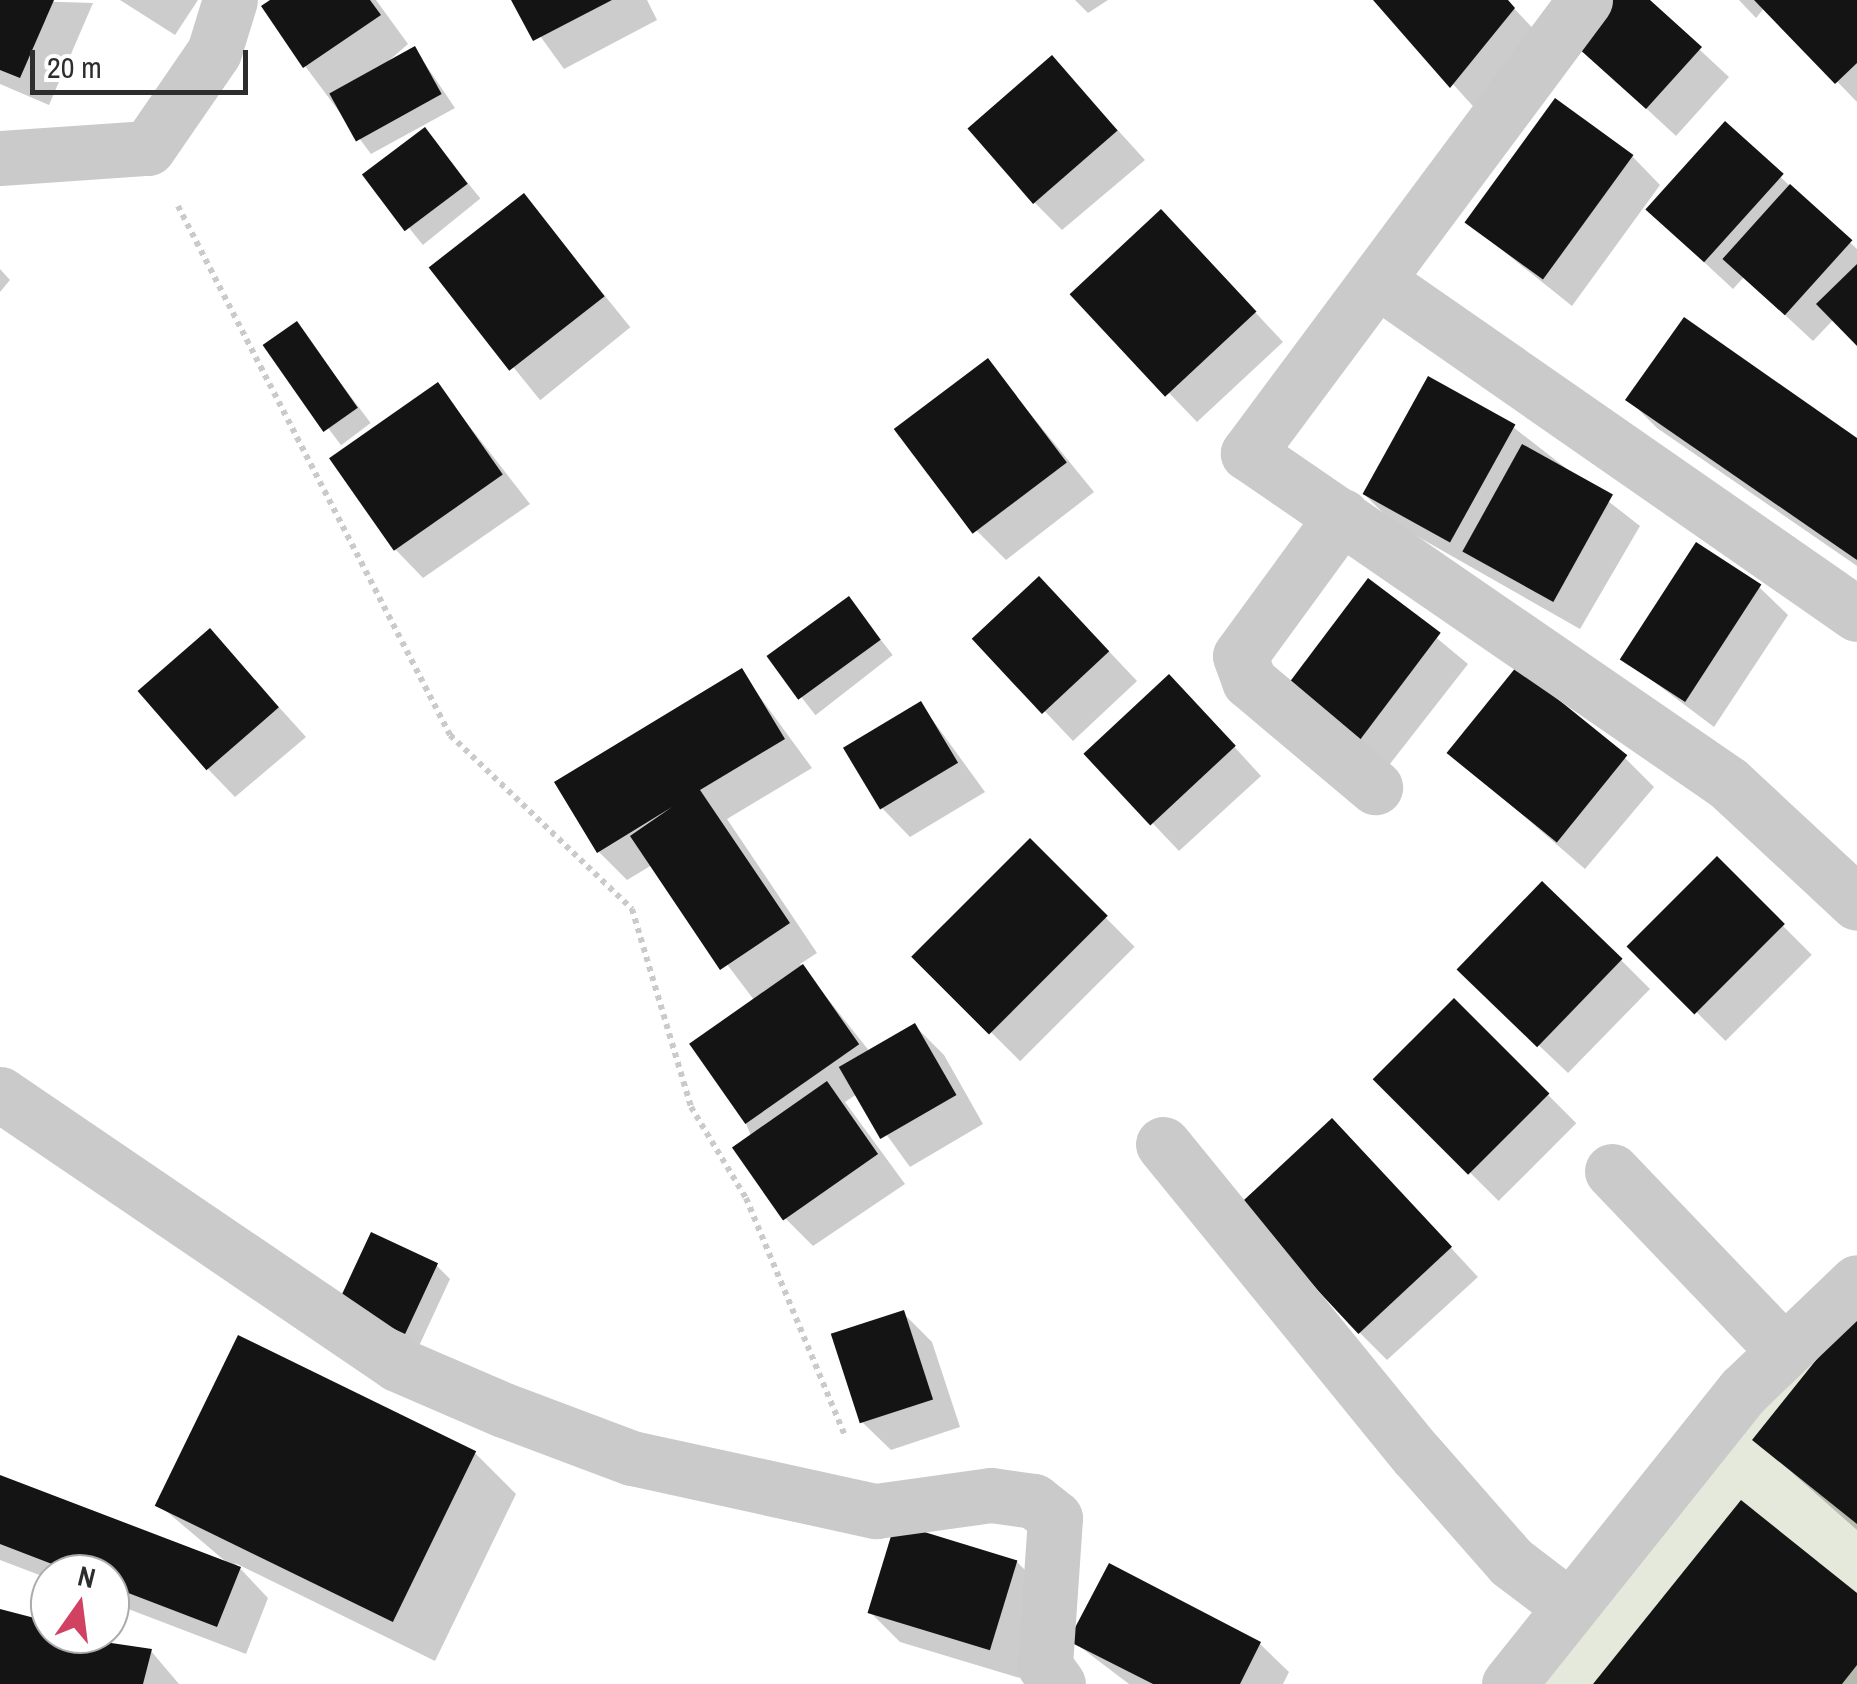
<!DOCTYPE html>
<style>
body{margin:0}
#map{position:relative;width:1857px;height:1684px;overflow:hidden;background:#fff;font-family:"Archivo Narrow",sans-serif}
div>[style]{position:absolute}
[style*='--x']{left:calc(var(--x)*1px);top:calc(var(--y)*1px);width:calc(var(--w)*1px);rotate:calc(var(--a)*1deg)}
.green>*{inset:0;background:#e5e9db}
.shadow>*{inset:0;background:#0003;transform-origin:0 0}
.building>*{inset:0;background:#141414;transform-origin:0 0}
.path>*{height:6px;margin-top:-3px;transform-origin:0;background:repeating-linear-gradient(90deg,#cacaca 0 5px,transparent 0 10px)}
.minor>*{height:55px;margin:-27.5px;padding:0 27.5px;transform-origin:27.5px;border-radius:27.5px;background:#cacaca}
span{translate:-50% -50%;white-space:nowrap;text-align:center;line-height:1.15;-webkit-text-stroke:10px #fff;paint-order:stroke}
.north{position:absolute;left:30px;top:1554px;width:100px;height:100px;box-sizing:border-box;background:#fff;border:2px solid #ababab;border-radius:50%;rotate:14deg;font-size:28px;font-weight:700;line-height:40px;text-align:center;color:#2d2d2d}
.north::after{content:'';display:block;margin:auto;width:35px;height:45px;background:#d14162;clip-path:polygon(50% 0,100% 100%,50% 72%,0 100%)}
.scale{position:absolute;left:30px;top:50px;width:218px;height:45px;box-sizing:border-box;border:5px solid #2d2d2d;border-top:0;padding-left:12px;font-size:30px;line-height:35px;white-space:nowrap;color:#2d2d2d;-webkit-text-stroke:8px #fff;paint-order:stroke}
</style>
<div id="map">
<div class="green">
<i style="clip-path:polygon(1857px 1288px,1857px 1684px,1510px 1684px)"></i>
</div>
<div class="shadow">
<i style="clip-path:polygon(0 0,93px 3px,49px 105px,0 84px)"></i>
<i style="clip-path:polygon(120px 0,198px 0,175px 35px)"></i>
<i style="clip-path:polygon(274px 0,376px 0,408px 44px,378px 70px,415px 49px,455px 108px,371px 154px,305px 66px)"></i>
<i style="clip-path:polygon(514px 0,647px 0,657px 20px,564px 69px)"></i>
<i style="clip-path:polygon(1075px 0,1108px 0,1088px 13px)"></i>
<i style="clip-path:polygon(1377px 0,1506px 0,1542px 38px,1480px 114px)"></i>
<i style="clip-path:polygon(1646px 0,1729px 77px,1676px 136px,1570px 38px)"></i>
<i style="clip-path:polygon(1739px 0,1857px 0,1857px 102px,1765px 7px,1756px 18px)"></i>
<i style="clip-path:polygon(1052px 58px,1145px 160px,1062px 230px,1034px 202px)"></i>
<i style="clip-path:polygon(1725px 125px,1857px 249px,1857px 343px,1834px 319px,1813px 341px,1744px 277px,1733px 289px,1677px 237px)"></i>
<i style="left:425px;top:130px;width:88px;height:74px;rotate:51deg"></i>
<i style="clip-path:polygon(1632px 156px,1660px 185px,1572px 306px,1467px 222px)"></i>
<i style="left:524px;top:196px;width:169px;height:116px;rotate:51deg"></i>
<i style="clip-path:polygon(1189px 241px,1283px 342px,1197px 422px,1074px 294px)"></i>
<i style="clip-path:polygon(0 269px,10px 280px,0 292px)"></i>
<i style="left:296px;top:324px;width:124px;height:37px;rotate:53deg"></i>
<i style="clip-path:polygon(988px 362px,1094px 492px,1006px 560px,977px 531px)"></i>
<i style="clip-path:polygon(438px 386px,530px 504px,423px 578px,395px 549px)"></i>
<i style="clip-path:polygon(1629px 400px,1857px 440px,1857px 566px,1657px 428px)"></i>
<i style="clip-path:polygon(1513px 427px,1640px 526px,1580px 629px,1392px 522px,1363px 493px)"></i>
<i style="clip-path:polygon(1368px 581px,1468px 664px,1386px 769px,1317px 717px)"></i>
<i style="clip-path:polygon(1759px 587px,1788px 615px,1714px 727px,1621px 657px)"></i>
<i style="left:849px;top:599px;width:71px;height:98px;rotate:52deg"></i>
<i style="clip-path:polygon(1068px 608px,1137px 681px,1073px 741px,976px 639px)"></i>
<i style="clip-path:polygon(210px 631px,306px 737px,235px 797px,207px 768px)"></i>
<i style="clip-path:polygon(741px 671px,812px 768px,727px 819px,817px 953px,800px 964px,870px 1052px,915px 1026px,944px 1055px,983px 1124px,910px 1167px,857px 1094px,845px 1102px,905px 1184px,813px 1246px,784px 1217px,745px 1121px,754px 1000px,652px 865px,627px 880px,598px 851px)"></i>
<i style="clip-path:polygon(921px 704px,985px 792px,910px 837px,882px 808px)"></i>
<i style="clip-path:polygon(1198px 707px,1261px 776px,1179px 851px,1086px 753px)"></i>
<i style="clip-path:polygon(1450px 752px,1625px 758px,1654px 787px,1585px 869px)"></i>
<i style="left:1030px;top:842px;width:148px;height:162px;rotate:45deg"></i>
<i style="left:1717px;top:860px;width:134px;height:122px;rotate:45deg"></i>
<i style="clip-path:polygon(1621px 960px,1650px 989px,1568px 1073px,1489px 998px)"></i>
<i style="left:1454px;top:1001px;width:173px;height:110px;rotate:45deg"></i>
<i style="clip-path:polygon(1360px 1150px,1478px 1277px,1387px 1360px,1358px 1331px)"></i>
<i style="clip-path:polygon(436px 1265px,450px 1279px,419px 1346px,356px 1317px)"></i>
<i style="clip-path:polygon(903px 1313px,932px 1342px,960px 1427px,891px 1450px,862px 1422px)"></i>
<i style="clip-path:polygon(1857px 1313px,1857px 1530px,1755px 1440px)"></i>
<i style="clip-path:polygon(475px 1453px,516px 1494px,435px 1661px,235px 1563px,268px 1598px,246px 1654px,110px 1602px,110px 1574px,50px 1579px,0 1560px,0 1477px,231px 1566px,159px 1505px)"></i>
<i style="clip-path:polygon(1017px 1562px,1046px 1591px,1020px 1678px,900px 1642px,871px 1613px)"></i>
<i style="clip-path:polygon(1857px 1596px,1857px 1684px,1596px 1684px)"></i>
<i style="clip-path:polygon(0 1611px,50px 1624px,50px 1634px,151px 1651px,179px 1684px,0 1684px)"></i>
<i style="clip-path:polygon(1071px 1640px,1260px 1644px,1289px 1672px,1283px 1684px,1129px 1684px)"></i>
</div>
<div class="building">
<i style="clip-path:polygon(0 0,54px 0,20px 78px,0 70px)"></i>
<i style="clip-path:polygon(270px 0,370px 0,381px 15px,303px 68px,261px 6px)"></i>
<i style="clip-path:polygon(511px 0,612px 0,533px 41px)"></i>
<i style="clip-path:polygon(1373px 0,1508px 0,1515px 8px,1450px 88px)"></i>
<i style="clip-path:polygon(1601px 0,1650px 0,1702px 47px,1646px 109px,1567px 38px)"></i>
<i style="clip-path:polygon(1754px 0,1857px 0,1857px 63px,1835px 84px)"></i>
<i style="left:415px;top:46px;width:55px;height:98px;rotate:61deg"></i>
<i style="left:1052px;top:55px;width:100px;height:112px;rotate:49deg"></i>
<i style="left:1555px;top:98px;width:97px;height:154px;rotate:36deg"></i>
<i style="left:1725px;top:121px;width:79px;height:119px;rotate:42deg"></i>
<i style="left:425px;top:127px;width:71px;height:79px;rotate:53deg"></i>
<i style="left:1790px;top:184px;width:84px;height:101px;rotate:42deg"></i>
<i style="left:524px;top:193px;width:131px;height:121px;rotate:52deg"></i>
<i style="left:1161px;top:209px;width:140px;height:125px;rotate:47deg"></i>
<i style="clip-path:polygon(1857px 264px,1857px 346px,1816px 304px)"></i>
<i style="clip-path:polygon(1684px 317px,1857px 438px,1857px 560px,1625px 400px)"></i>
<i style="left:297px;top:321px;width:106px;height:42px;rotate:55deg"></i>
<i style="left:988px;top:358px;width:131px;height:118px;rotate:53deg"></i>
<i style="left:1428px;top:376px;width:100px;height:135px;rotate:29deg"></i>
<i style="left:438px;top:382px;width:113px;height:133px;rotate:55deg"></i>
<i style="left:1522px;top:444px;width:104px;height:123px;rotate:29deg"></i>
<i style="left:1696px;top:542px;width:78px;height:140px;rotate:33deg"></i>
<i style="left:1039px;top:576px;width:103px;height:92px;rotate:47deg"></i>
<i style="left:1368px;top:578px;width:91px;height:138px;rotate:37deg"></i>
<i style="left:849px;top:596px;width:54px;height:102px;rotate:54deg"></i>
<i style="left:210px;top:628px;width:105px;height:96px;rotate:49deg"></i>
<i style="left:1517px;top:666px;width:142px;height:112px;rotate:39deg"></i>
<i style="clip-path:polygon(742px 668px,785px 739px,700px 790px,790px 923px,720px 970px,630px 836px,672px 807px,597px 853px,554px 782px)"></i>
<i style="left:1169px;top:674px;width:98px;height:117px;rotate:47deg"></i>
<i style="left:921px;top:701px;width:72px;height:91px;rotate:59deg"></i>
<i style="left:1030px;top:838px;width:110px;height:168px;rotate:45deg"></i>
<i style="left:1717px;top:856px;width:96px;height:128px;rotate:45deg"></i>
<i style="left:1542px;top:881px;width:112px;height:123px;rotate:44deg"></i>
<i style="left:803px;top:964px;width:98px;height:139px;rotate:55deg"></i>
<i style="left:1454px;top:998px;width:135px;height:115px;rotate:45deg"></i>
<i style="left:915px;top:1023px;width:83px;height:88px;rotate:60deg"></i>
<i style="left:827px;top:1081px;width:89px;height:116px;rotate:55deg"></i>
<i style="left:1332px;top:1118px;width:176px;height:128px;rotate:47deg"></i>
<i style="left:371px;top:1232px;width:74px;height:78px;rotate:25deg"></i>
<i style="clip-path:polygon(1857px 1309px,1857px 1524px,1752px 1440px)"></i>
<i style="left:904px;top:1310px;width:94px;height:77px;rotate:72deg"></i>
<i style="left:238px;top:1335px;width:265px;height:190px;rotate:26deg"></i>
<i style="clip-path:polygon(0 1475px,241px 1567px,217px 1627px,110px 1586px,110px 1574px,78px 1574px,0 1544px)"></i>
<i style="clip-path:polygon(1741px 1500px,1857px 1593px,1857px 1665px,1842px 1684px,1593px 1684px)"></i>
<i style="left:895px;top:1523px;width:128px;height:94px;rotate:17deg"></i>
<i style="clip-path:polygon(1109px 1563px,1261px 1642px,1240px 1684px,1153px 1684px,1068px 1641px)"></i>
<i style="clip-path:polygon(0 1609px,50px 1622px,50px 1634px,152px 1649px,143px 1684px,0 1684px)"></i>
</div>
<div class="path">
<i style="--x:178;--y:206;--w:595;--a:62.79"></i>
<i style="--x:450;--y:735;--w:252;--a:43.7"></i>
<i style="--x:632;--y:909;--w:207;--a:73.4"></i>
<i style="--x:691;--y:1107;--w:106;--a:58.9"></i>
<i style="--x:746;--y:1198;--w:258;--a:67.4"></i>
</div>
<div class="minor">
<i style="--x:1585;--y:0;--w:565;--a:126.65"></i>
<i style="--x:1248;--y:453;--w:582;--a:34.51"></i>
<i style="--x:1728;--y:783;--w:176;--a:42.9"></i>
<i style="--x:0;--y:158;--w:148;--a:-3.9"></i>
<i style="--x:148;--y:148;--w:116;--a:-55.5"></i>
<i style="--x:214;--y:52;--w:54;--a:-72.9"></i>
<i style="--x:1378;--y:281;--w:583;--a:34.81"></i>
<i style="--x:1342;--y:516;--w:173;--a:126.1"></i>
<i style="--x:1240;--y:656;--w:27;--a:70"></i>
<i style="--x:1249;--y:681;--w:165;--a:40.1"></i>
<i style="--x:0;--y:1094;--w:480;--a:34.2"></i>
<i style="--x:397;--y:1364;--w:116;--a:23.3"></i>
<i style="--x:504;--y:1410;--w:137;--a:20.6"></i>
<i style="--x:632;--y:1458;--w:250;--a:12.3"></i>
<i style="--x:876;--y:1511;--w:116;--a:-7.9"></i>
<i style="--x:991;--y:1495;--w:43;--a:7.9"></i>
<i style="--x:1034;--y:1501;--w:27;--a:39"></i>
<i style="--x:1055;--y:1518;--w:148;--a:93.9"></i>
<i style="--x:1045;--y:1666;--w:22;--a:54"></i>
<i style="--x:1163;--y:1144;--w:402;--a:50.8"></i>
<i style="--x:1417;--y:1455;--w:142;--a:48.7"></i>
<i style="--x:1511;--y:1562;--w:74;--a:37.3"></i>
<i style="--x:1612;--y:1171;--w:249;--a:46.3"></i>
<i style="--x:1509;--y:1684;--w:376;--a:-51.4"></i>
<i style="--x:1744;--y:1390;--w:156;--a:-43.7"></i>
</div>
<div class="north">N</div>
<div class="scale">20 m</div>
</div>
